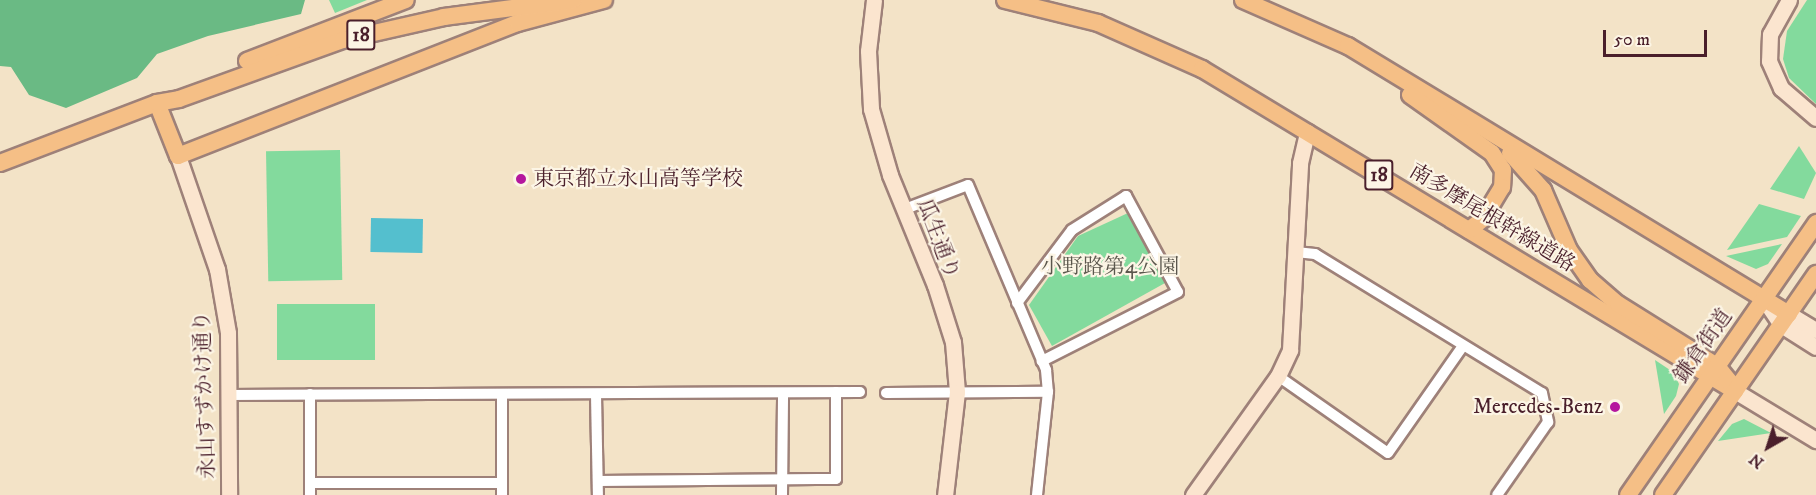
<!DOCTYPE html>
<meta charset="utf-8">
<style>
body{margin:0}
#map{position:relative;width:1816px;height:495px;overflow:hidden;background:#f3e3c7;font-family:"IM FELL DW Pica","Noto Serif JP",serif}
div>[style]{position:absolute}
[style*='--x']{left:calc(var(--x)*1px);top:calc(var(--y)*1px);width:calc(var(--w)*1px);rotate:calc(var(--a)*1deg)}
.green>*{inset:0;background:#83da9d;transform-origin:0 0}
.forest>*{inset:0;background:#6aba84}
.water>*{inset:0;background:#54bfce;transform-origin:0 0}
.roads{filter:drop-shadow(2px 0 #9e8179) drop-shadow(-2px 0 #9e8179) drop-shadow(0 2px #9e8179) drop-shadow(0 -2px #9e8179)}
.street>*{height:10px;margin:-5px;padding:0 5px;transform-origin:5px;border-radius:5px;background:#fff}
.secondary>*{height:15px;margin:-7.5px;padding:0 7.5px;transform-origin:7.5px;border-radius:7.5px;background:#fbe5cf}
.primary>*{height:16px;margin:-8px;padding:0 8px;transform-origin:8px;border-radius:8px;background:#f5bf86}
.dots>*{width:16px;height:16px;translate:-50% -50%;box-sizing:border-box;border:3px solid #fcf5e5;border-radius:50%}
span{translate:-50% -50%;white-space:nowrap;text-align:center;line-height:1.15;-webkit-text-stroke:4.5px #fcf5e5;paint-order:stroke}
.shield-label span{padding:2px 4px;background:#fcf5e5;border:2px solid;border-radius:4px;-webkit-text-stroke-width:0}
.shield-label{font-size:20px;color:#4a1f2b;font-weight:700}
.poi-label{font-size:21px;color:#4a1f2b}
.left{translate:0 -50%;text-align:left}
.right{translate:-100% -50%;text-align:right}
.street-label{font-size:21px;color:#4a1f2b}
.park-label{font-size:21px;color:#5b574d}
.north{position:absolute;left:1738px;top:417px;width:60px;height:60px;-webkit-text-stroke:4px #fcf5e5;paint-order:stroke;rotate:219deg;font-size:16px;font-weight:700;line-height:24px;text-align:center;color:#4a1f2b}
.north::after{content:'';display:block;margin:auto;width:21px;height:27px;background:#4a1f2b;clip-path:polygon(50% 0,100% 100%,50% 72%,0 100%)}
.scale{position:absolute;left:1603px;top:30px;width:104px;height:27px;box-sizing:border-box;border:3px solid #4a1f2b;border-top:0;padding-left:8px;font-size:18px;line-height:21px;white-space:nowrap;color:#4a1f2b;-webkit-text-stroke:4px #fcf5e5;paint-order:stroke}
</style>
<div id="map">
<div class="green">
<i style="clip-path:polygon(329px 0,367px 0,335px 13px)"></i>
<i style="clip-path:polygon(1807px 0,1816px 0,1816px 104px,1789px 78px,1783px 59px,1787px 31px)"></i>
<i style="clip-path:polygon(1799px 146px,1816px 173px,1804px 199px,1770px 189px)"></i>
<i style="left:340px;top:150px;width:130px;height:74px;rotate:89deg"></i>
<i style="clip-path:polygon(1759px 204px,1801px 216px,1787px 237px,1727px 250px)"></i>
<i style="clip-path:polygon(1128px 213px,1165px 283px,1052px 346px,1029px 305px,1078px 236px)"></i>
<i style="clip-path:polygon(1782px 244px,1768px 264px,1756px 269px,1726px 256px)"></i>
<i style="left:375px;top:304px;width:56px;height:98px;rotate:90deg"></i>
<i style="clip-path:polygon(1655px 360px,1673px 372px,1679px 384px,1676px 396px,1664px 414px)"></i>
<i style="clip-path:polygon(1744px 419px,1771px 433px,1718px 441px,1732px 424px)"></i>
</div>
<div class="forest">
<i style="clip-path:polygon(0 0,305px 0,301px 14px,208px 36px,157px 54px,137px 78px,66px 108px,29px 95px,11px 67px,0 66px)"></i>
</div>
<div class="water">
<i style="left:371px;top:218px;width:52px;height:34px;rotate:1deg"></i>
</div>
<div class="roads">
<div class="street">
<i style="--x:905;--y:209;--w:67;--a:-20.9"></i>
<i style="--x:968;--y:185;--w:201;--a:67.1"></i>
<i style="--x:1046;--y:370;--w:22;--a:85"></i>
<i style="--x:1048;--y:392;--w:104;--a:96.1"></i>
<i style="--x:1296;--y:252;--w:19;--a:6"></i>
<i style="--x:1315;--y:254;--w:266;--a:31.5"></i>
<i style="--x:1542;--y:393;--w:30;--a:78"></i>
<i style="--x:1548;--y:422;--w:89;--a:124.9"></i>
<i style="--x:1017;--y:303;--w:91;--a:-53"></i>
<i style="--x:1072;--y:230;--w:64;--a:-32.2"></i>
<i style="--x:1126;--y:196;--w:109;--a:61.6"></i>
<i style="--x:1178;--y:292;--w:153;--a:153.1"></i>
<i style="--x:1278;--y:376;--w:134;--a:35"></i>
<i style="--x:1388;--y:453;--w:131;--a:-55"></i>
<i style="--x:886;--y:393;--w:162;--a:-0.4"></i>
<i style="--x:228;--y:395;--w:632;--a:-0.27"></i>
<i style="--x:596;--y:395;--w:100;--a:88.9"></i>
<i style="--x:598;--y:481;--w:238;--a:-0.5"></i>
<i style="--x:836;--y:479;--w:87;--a:-90"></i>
<i style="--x:310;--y:483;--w:192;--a:0"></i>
<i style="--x:310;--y:495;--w:101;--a:-90"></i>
<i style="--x:502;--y:495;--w:101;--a:-90"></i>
<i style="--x:782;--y:495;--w:102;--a:-89.4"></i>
</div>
<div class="secondary">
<i style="--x:874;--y:0;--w:51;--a:96.7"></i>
<i style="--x:868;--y:51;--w:58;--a:87"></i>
<i style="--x:871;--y:109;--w:69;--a:73.9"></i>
<i style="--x:890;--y:175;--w:119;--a:67.8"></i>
<i style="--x:935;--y:285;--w:60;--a:72.5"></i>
<i style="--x:953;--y:342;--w:50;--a:85.4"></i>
<i style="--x:957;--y:392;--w:104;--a:96.6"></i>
<i style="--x:1789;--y:0;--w:39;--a:119"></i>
<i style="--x:1770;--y:34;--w:27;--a:92"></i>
<i style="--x:1769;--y:61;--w:30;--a:66"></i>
<i style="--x:1781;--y:88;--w:46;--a:40.6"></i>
<i style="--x:178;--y:156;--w:120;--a:71"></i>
<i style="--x:217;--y:269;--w:65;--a:80.2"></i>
<i style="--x:228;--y:333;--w:162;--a:89.6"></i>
<i style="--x:1763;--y:298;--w:32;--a:56"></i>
<i style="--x:1781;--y:325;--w:41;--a:32.2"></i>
<i style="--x:1789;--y:314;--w:31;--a:31"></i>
<i style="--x:1735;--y:391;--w:95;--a:31.2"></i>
<i style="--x:1193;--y:495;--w:146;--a:-54.5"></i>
<i style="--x:1278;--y:376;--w:29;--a:-65"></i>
<i style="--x:1290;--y:350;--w:187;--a:-86.9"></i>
<i style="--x:1300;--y:163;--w:32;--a:-77"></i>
</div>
<div class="primary">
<i style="--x:1005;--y:0;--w:96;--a:13.9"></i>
<i style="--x:1098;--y:23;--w:114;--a:23.9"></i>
<i style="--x:1202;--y:69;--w:623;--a:31.14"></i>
<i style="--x:1243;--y:0;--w:115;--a:23.7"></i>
<i style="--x:1348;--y:46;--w:516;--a:31.29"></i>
<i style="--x:247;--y:61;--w:170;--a:-21"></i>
<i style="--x:1410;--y:95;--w:100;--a:35.3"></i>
<i style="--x:1492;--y:153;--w:20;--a:57"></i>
<i style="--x:1503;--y:170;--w:17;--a:93"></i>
<i style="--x:1502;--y:187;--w:37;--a:121"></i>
<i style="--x:1483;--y:219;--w:18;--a:142"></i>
<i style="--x:157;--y:103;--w:57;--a:68.4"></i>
<i style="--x:178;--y:156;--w:365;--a:-21.4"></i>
<i style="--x:518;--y:23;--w:89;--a:-15"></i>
<i style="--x:1510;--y:153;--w:50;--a:48.3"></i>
<i style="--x:1543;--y:190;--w:65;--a:66.6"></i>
<i style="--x:1569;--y:250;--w:37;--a:55"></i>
<i style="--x:1590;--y:280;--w:37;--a:41"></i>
<i style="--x:1618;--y:304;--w:117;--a:32.1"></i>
<i style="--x:1717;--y:366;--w:27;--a:51"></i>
<i style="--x:0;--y:163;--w:168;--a:-20.9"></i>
<i style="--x:157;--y:103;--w:22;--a:-10"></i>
<i style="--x:179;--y:99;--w:174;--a:-19.8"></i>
<i style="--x:343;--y:40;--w:104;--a:-12.8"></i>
<i style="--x:444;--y:17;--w:130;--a:-7.5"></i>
<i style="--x:1628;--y:495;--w:331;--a:-55.3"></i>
<i style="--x:1663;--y:495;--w:269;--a:-55.3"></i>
</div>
</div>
<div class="dots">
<i style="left:521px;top:179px;background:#b5179e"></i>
<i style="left:1615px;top:407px;background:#b5179e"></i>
</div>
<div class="shield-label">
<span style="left:361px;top:35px">18</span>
<span style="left:1379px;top:175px">18</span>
</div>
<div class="poi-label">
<span class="left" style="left:533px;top:179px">東京都立永山高等学校</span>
<span class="right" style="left:1603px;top:407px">Mercedes-Benz</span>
</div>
<div class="street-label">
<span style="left:1492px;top:218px;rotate:31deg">南多摩尾根幹線道路</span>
<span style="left:938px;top:239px;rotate:69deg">瓜生通り</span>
<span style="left:1703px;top:346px;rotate:-55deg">鎌倉街道</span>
<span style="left:205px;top:395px;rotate:-92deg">永山すずかけ通り</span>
</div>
<div class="park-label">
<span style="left:1110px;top:267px">小野路第4公園</span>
</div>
<div class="north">N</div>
<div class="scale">50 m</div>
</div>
